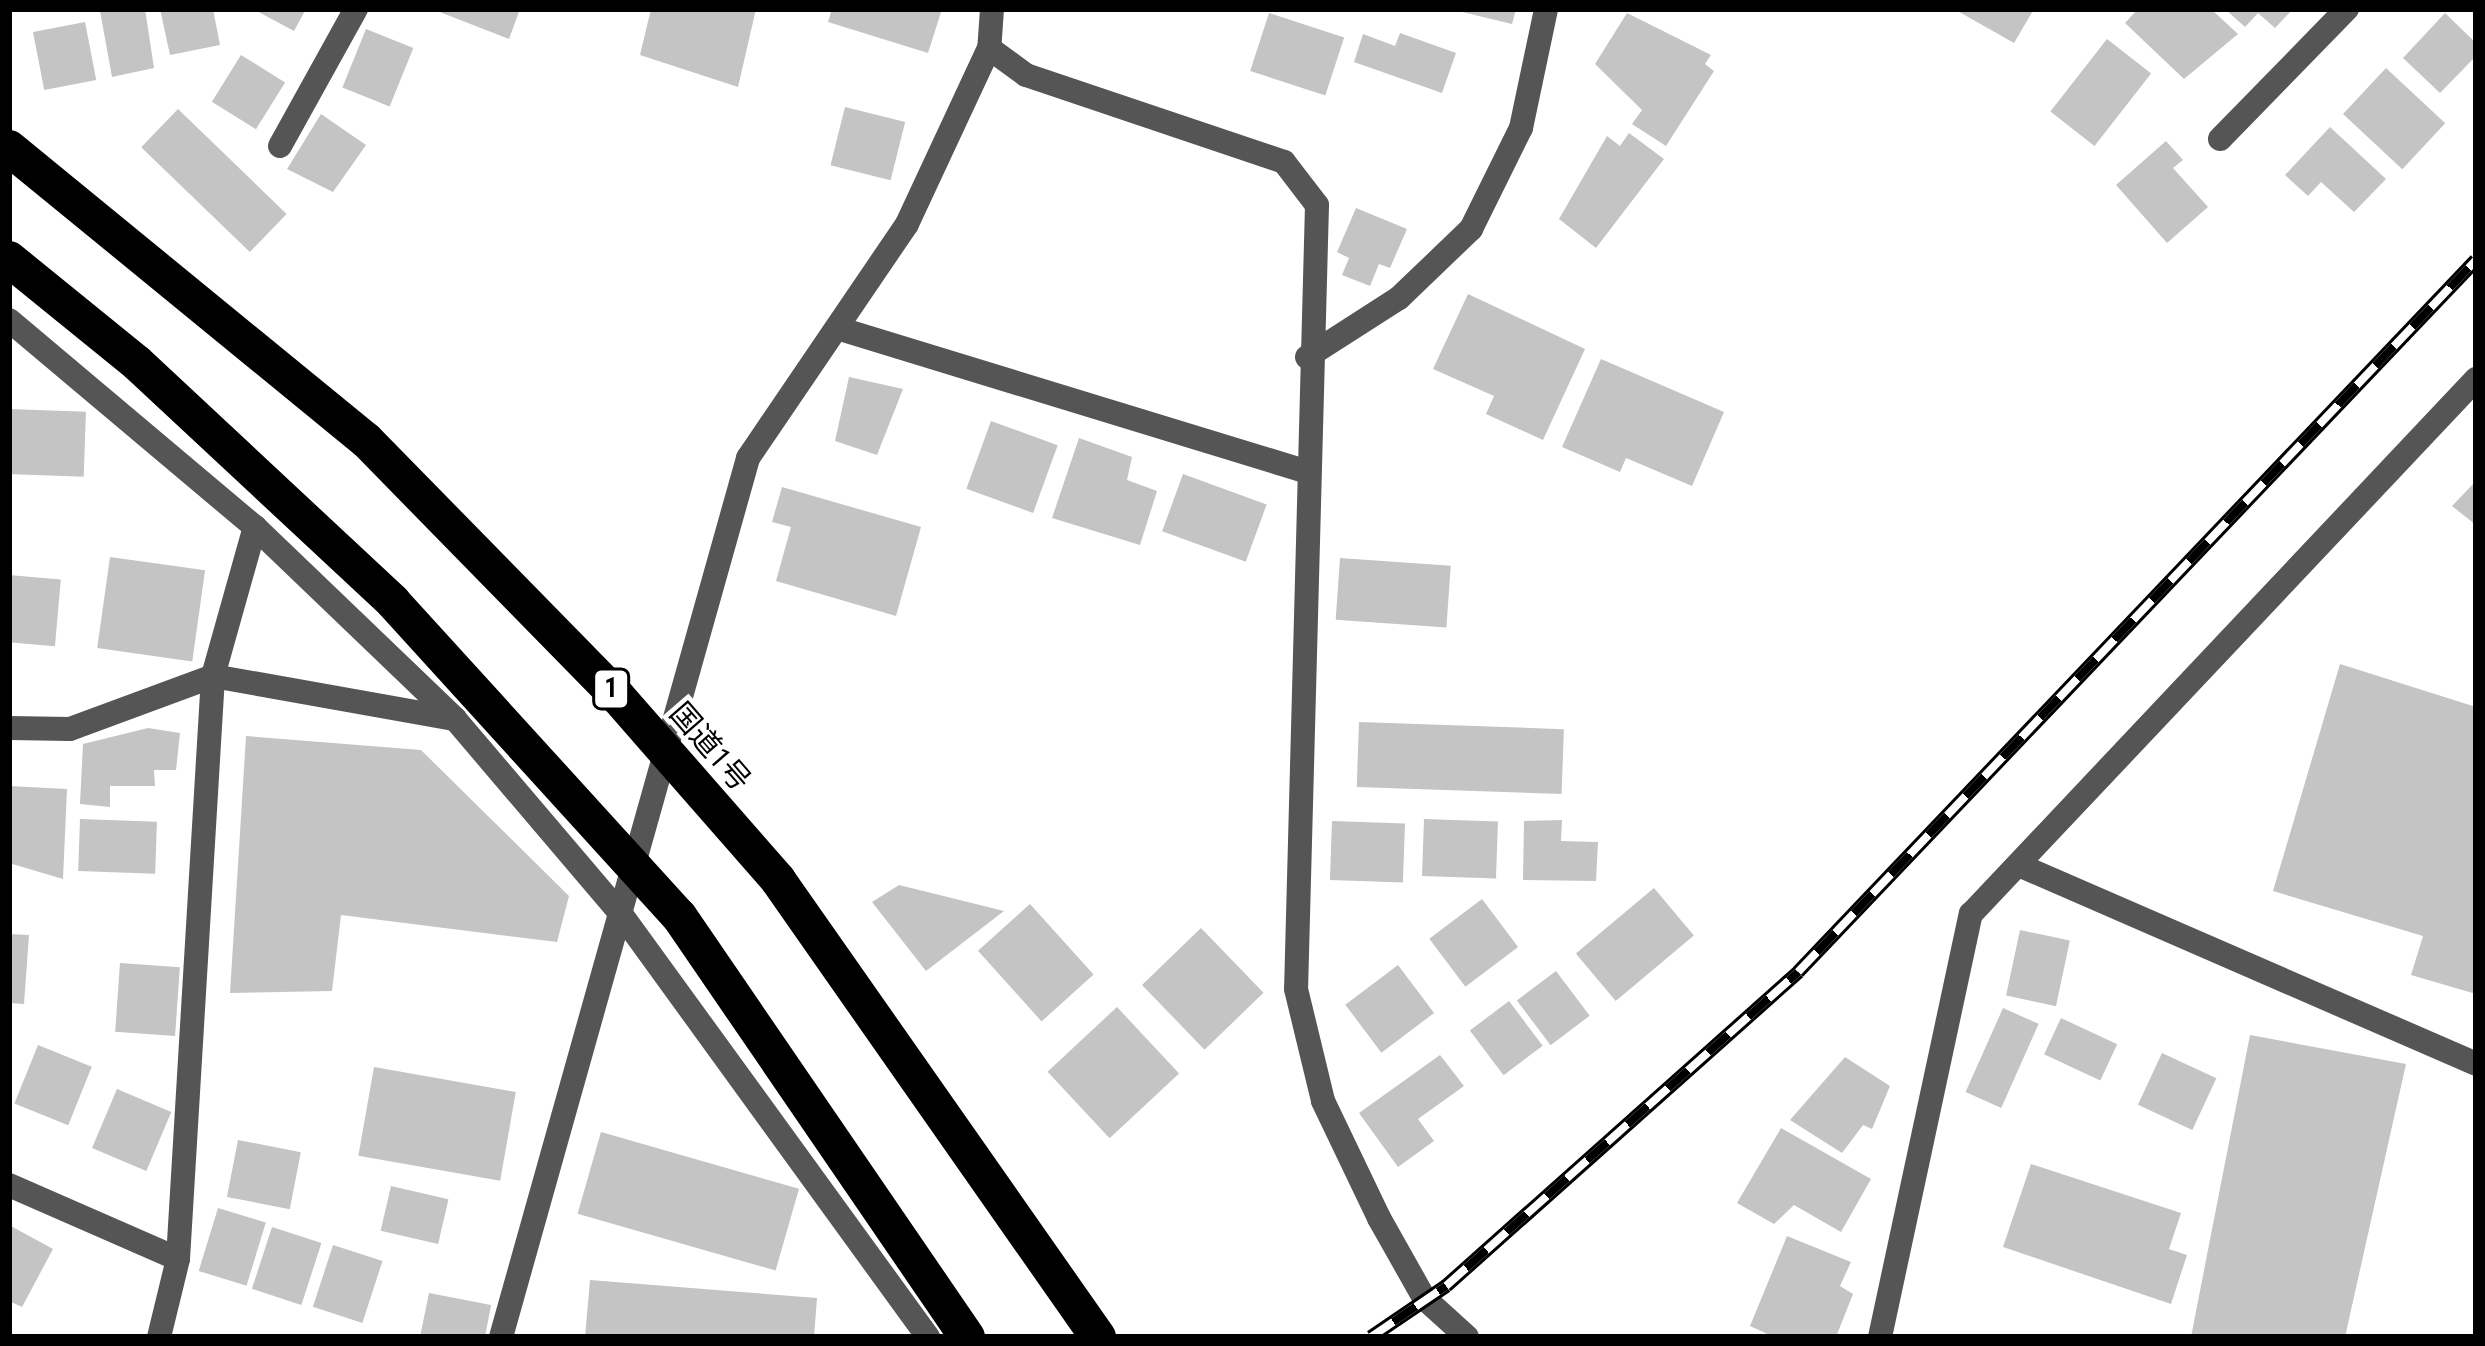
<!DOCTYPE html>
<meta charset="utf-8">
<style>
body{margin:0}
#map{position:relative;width:2485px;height:1346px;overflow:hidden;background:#fff;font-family:"Roboto Condensed","Noto Sans JP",sans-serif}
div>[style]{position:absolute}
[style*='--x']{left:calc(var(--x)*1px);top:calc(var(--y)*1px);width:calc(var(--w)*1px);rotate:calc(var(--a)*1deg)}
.building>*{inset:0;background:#c4c4c4;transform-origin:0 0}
.street>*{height:24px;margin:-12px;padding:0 12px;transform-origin:12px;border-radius:12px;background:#555}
.highway>*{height:36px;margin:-18px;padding:0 18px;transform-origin:18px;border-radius:18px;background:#000}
.rail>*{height:14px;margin-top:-7px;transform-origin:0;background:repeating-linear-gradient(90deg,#fff 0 27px,#000 0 54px);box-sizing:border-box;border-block:3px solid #000}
span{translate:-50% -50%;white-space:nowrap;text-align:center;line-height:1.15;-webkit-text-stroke:9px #fff;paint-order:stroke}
.shield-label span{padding:3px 9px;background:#fff;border:3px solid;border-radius:9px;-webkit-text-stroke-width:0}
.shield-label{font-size:27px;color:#000;font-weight:700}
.street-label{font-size:30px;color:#000}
.frame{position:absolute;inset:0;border:12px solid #000;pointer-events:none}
</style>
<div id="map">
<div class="building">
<i style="clip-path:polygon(145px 9px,154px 68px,112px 77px,100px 11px)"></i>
<i style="clip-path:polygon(160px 9px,213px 9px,220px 45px,170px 55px)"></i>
<i style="clip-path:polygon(253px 9px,306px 9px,294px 31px)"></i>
<i style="clip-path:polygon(432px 9px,520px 9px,509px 39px)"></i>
<i style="clip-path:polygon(651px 9px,756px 9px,738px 87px,640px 55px)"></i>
<i style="clip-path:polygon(832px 9px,942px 9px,928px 53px,828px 22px)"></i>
<i style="clip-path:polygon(1450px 9px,1516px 9px,1512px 24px)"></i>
<i style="clip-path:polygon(1954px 9px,2034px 9px,2014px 43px)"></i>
<i style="clip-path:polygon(2138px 9px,2211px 9px,2238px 34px,2184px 79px,2125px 23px)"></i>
<i style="clip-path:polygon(2225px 9px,2293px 9px,2275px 28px,2258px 13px,2245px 27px)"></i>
<i style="left:1269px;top:13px;width:79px;height:61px;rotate:18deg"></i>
<i style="clip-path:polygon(1627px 13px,1711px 55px,1705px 64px,1714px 71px,1666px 146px,1632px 124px,1642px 110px,1595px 64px)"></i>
<i style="clip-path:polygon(2445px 13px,2476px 43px,2476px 56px,2440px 93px,2403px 58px)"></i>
<i style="left:85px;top:22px;width:59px;height:53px;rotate:79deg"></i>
<i style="left:366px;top:29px;width:51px;height:63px;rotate:22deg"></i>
<i style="clip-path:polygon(1400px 33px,1456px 53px,1442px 93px,1354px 62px,1363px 34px,1395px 46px)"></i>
<i style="left:2107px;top:39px;width:56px;height:92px;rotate:38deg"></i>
<i style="left:241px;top:55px;width:52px;height:55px;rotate:32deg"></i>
<i style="left:2386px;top:68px;width:81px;height:63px;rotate:43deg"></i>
<i style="left:845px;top:107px;width:62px;height:60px;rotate:14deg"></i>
<i style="left:178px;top:109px;width:151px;height:53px;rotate:44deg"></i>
<i style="clip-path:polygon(321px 114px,366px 145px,333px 192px,287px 169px)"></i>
<i style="clip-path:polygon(2330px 127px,2386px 179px,2354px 212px,2321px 182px,2308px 196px,2285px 175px)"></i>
<i style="clip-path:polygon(1629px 133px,1664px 159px,1596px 248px,1559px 219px,1607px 136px,1620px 146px)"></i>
<i style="clip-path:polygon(2166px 141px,2183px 160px,2173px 168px,2208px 207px,2167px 243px,2116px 185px)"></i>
<i style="clip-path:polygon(1356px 208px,1407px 229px,1390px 268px,1379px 264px,1370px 286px,1342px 275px,1349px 258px,1337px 252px)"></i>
<i style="clip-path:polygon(1468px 294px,1585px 349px,1543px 440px,1486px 414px,1494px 396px,1433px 369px)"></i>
<i style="clip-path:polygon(1601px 359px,1724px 412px,1692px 486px,1626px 458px,1620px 472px,1562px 447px)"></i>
<i style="clip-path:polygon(849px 377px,903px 389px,877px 455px,835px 441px)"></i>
<i style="left:9px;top:409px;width:77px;height:65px;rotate:2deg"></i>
<i style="left:991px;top:421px;width:71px;height:72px;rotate:20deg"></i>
<i style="clip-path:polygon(1079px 438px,1132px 457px,1127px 480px,1157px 491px,1140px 545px,1052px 518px)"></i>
<i style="left:1183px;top:474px;width:89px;height:61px;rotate:20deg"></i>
<i style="clip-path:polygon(2476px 481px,2476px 525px,2452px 506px)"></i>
<i style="clip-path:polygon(782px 487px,921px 527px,896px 616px,776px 581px,791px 527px,772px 522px)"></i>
<i style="left:110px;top:557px;width:96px;height:92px;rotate:8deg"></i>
<i style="left:1340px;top:558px;width:111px;height:62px;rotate:4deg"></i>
<i style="left:9px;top:575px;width:52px;height:67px;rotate:5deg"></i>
<i style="clip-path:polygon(2340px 664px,2476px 707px,2476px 994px,2411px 975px,2423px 936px,2273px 891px)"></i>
<i style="left:1359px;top:722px;width:205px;height:65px;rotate:2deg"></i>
<i style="clip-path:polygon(148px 728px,180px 733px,176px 770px,154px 770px,155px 786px,110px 786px,110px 807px,80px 804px,83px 744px)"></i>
<i style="clip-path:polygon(246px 736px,421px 750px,569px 896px,557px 942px,341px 915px,332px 991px,230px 993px)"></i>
<i style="clip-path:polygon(9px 786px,67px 789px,63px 879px,9px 863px)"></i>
<i style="left:80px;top:819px;width:77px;height:52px;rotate:2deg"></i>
<i style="left:1424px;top:819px;width:74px;height:57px;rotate:2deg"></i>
<i style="clip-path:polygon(1562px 820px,1561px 841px,1598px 842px,1596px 881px,1523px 880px,1524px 821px)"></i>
<i style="left:1332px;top:821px;width:73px;height:59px;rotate:2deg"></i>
<i style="clip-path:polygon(899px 885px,1004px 911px,926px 971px,872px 902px)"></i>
<i style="left:1654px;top:888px;width:62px;height:102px;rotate:50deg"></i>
<i style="left:1482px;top:899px;width:60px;height:66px;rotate:53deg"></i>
<i style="left:1030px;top:904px;width:95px;height:70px;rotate:48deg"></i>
<i style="left:1201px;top:928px;width:90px;height:82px;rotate:46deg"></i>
<i style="left:2020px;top:930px;width:51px;height:67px;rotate:12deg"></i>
<i style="clip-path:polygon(9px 934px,29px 935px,24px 1004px,9px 1003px)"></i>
<i style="left:120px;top:963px;width:60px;height:69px;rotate:4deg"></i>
<i style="left:1398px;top:965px;width:60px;height:66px;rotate:53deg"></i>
<i style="left:1556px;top:971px;width:56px;height:49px;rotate:53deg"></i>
<i style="left:1509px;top:1001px;width:56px;height:49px;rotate:53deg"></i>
<i style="left:1117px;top:1007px;width:91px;height:95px;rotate:47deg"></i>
<i style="left:2003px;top:1008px;width:39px;height:92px;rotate:24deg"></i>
<i style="left:2061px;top:1018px;width:62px;height:40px;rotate:25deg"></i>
<i style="clip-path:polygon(2250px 1035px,2406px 1064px,2345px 1337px,2191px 1337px)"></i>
<i style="left:38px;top:1045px;width:58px;height:63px;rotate:22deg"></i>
<i style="left:2162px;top:1053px;width:60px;height:57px;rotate:25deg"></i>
<i style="clip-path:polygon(1440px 1055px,1464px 1086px,1418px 1119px,1434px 1141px,1398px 1167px,1359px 1113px)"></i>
<i style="clip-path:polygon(1845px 1057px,1890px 1086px,1872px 1129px,1863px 1125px,1842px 1153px,1790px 1120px)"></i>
<i style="left:374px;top:1067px;width:144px;height:90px;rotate:10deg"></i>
<i style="left:117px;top:1089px;width:59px;height:64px;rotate:23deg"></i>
<i style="clip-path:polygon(1781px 1128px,1871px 1179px,1841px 1232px,1794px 1205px,1774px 1224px,1737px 1203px)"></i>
<i style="left:601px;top:1132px;width:206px;height:85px;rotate:16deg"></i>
<i style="left:238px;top:1140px;width:64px;height:58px;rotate:11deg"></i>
<i style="clip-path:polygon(2031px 1164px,2181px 1213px,2169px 1249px,2187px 1255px,2171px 1304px,2003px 1247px)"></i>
<i style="left:391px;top:1186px;width:59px;height:46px;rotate:13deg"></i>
<i style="left:218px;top:1208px;width:50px;height:66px;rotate:17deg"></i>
<i style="clip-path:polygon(9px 1225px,53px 1249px,22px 1307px,9px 1301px)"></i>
<i style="left:272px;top:1227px;width:52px;height:65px;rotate:18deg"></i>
<i style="clip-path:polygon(1787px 1236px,1851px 1262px,1840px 1286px,1853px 1294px,1836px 1337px,1774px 1337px,1750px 1326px)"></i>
<i style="left:333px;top:1245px;width:52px;height:65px;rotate:18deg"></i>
<i style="clip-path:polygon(590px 1280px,817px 1298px,814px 1337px,585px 1337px)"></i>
<i style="clip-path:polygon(429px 1293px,491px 1305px,485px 1337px,420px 1337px)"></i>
</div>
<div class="street">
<i style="--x:992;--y:9;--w:39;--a:94"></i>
<i style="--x:989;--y:48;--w:46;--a:36.1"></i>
<i style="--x:1026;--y:75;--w:272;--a:18.6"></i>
<i style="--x:1284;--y:162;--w:54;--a:52.5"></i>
<i style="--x:1317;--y:205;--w:784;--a:91.53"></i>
<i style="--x:1296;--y:989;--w:115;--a:76.4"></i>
<i style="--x:1323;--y:1101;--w:130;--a:64.4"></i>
<i style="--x:1379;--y:1218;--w:92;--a:60.6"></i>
<i style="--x:1424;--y:1298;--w:58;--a:42.2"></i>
<i style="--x:2220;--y:139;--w:182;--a:-45.7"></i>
<i style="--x:280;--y:146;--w:157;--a:-61"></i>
<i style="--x:9;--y:320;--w:322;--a:40.1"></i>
<i style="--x:255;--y:527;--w:277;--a:43.8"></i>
<i style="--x:455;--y:719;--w:256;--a:49.6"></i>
<i style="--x:621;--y:914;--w:523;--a:54.03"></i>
<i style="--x:837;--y:328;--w:489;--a:17"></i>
<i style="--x:1307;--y:357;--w:109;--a:-32.7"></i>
<i style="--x:1399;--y:298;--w:100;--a:-43.8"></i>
<i style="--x:1471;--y:229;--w:113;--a:-63.7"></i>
<i style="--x:1521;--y:128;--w:122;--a:-78.1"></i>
<i style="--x:9;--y:728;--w:61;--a:0.9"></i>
<i style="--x:70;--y:729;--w:153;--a:-20.3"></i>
<i style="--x:213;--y:676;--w:246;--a:10.1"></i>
<i style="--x:2021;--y:866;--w:496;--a:23.5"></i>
<i style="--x:9;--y:1185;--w:184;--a:23.6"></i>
<i style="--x:178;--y:1259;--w:80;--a:103.7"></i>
<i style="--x:178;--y:1259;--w:584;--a:-86.56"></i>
<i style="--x:213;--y:676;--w:155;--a:-74.3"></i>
<i style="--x:501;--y:1337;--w:913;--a:-74.3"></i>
<i style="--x:748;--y:458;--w:283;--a:-55.8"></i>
<i style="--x:907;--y:224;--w:194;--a:-65"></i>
<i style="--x:1880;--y:1337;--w:433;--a:-77.9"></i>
<i style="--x:1971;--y:914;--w:736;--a:-46.65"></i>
</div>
<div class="highway">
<i style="--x:9;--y:148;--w:461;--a:39.3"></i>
<i style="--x:366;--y:440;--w:360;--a:45.6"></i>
<i style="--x:618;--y:697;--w:243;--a:48.8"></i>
<i style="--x:778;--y:880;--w:558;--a:55"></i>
<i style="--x:9;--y:259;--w:165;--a:39.1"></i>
<i style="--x:137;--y:363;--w:350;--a:43"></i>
<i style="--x:393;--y:602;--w:425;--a:47.7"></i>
<i style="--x:679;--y:916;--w:510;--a:55.62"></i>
</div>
<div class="rail">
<i style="--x:1371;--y:1337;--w:91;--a:-34.2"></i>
<i style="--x:1446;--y:1286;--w:472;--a:-41.7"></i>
<i style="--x:1798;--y:972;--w:983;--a:-46.4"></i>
</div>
<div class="shield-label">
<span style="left:611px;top:689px">1</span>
</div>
<div class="street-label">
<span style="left:710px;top:747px;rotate:49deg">国道1号</span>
</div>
<div class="frame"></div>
</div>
